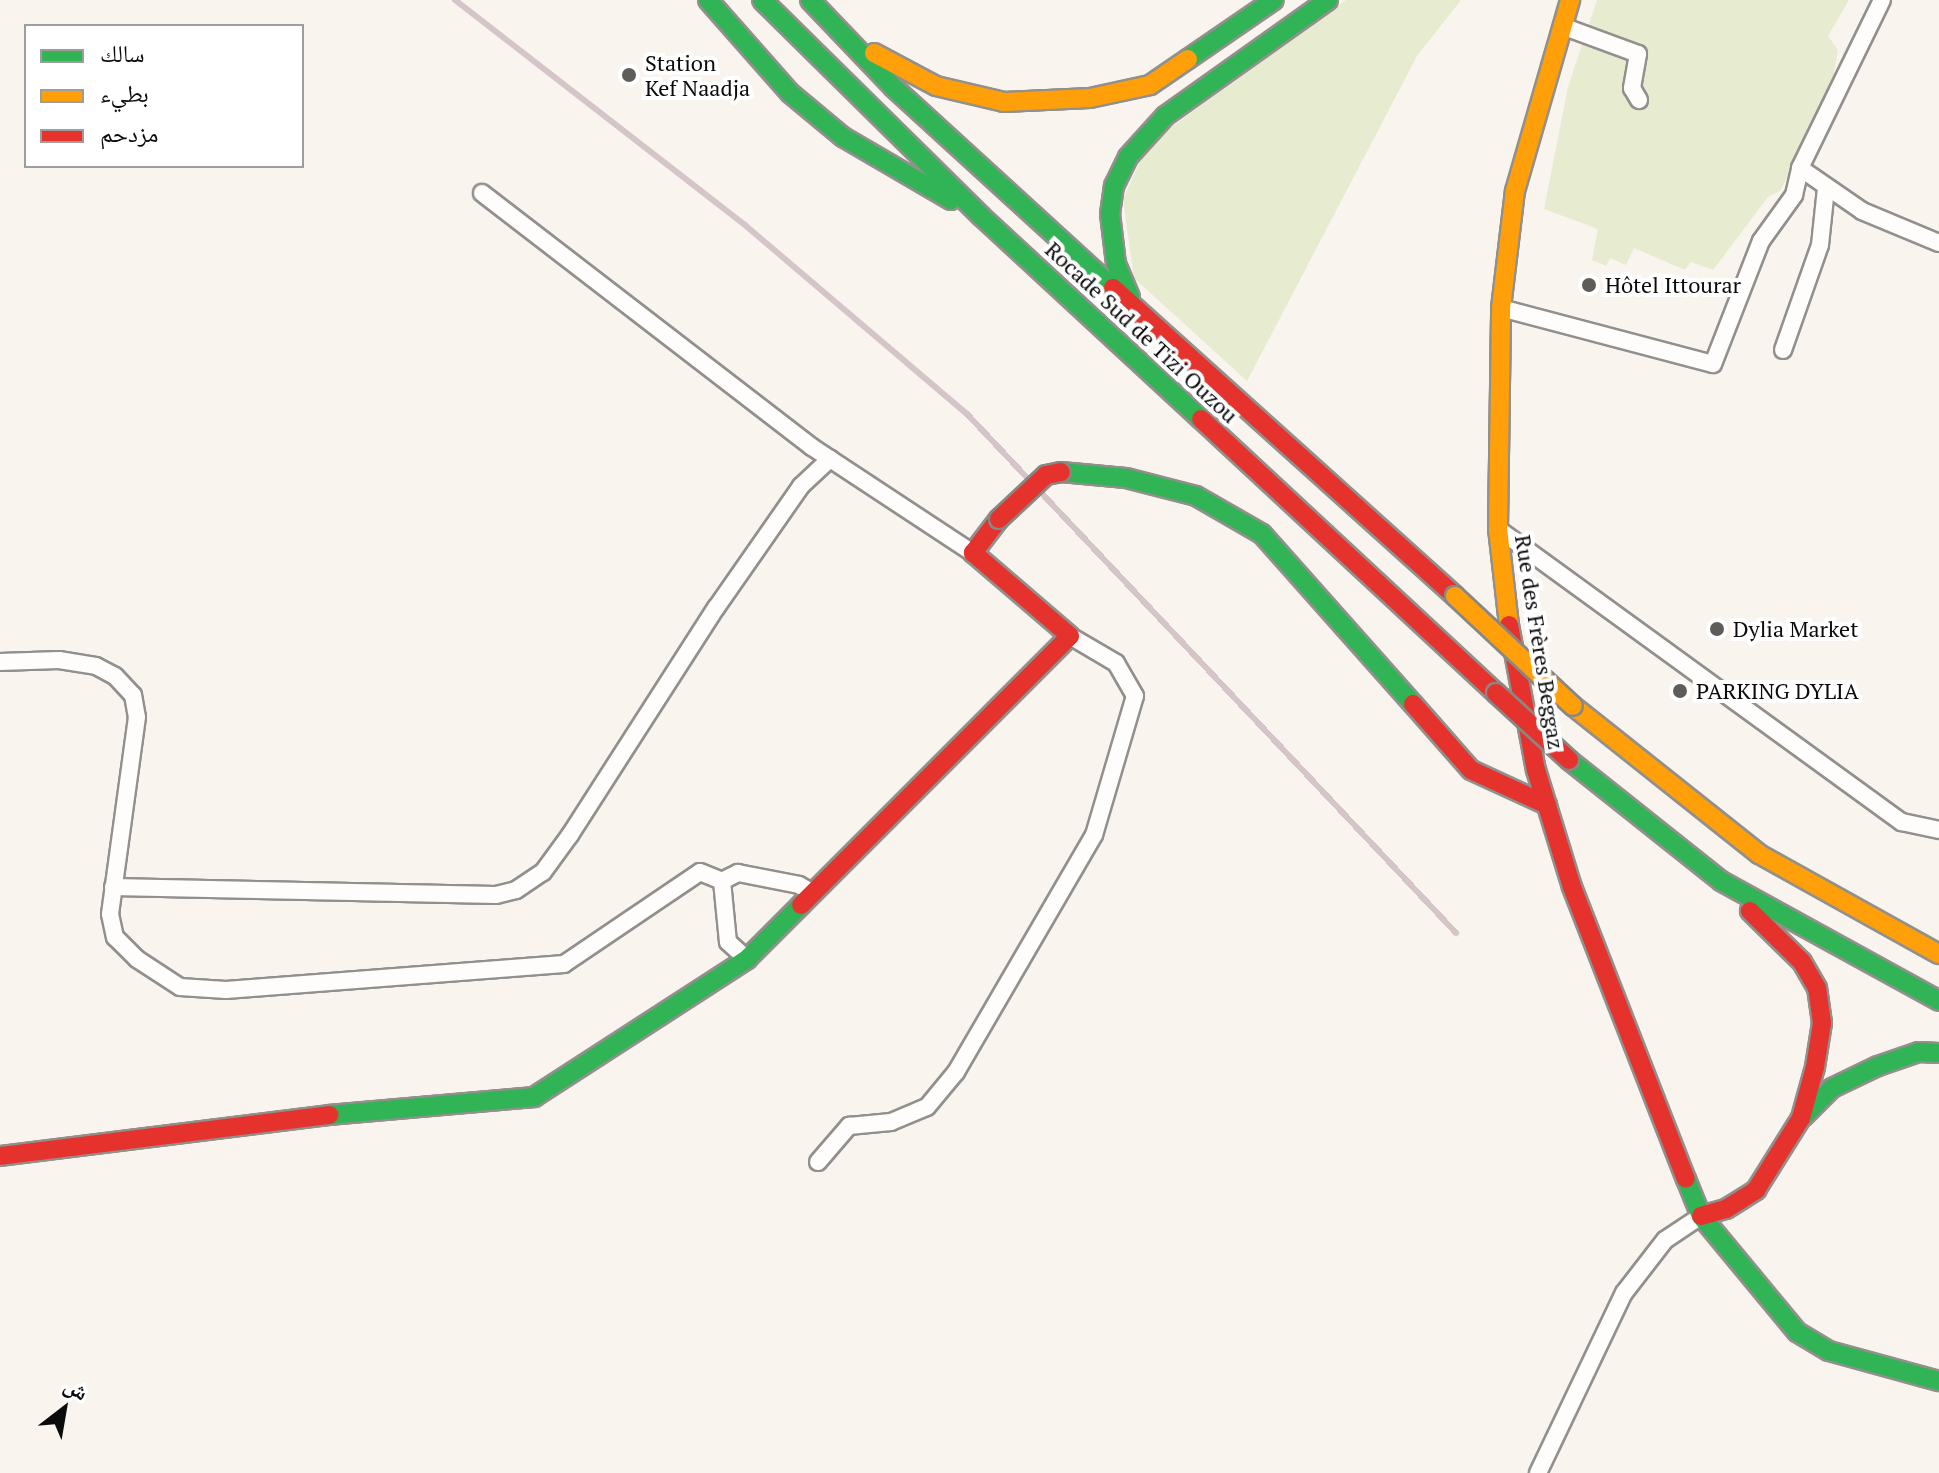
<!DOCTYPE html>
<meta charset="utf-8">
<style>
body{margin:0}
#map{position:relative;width:1939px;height:1473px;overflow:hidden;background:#f9f4ee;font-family:"PT Serif","Noto Naskh Arabic",serif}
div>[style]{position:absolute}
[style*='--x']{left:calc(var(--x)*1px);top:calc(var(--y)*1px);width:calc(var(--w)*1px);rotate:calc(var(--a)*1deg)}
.green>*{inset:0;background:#e7ebd0}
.roads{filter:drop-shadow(2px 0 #92908d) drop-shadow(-2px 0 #92908d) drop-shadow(0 2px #92908d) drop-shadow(0 -2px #92908d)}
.street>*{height:16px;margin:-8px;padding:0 8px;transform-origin:8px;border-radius:8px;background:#fefdfc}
.fast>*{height:18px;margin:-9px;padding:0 9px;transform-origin:9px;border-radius:9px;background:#30b455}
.slow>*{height:18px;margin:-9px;padding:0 9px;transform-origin:9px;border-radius:9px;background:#ff9f0a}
.jam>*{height:18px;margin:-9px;padding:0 9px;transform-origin:9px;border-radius:9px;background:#e5322d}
.rail>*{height:6px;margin:-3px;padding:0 3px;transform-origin:3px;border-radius:3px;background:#d4c5c9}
.bridges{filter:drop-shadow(2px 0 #898784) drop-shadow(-2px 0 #898784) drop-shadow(0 2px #898784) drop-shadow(0 -2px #898784)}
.slow-bridge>*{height:18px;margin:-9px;padding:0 9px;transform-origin:9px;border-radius:9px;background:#ff9f0a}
.jam-bridge>*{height:18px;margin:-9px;padding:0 9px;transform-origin:9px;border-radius:9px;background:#e5322d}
.dots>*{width:22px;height:22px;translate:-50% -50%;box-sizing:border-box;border:4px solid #fff;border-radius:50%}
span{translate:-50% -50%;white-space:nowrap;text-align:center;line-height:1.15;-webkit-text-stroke:8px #fff;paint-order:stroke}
.poi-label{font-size:22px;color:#0b0b0b}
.left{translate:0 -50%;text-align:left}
.street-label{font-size:22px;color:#0b0b0b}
.legend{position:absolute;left:24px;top:24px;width:280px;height:144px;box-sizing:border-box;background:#fff;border:2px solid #9d9d9d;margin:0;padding:10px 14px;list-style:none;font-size:24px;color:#0b0b0b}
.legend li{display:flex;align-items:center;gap:16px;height:40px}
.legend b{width:40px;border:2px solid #9d9d9d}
.north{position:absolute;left:24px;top:1369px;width:80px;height:80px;-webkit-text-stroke:6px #fff;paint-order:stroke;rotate:31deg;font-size:22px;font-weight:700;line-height:32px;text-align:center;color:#0b0b0b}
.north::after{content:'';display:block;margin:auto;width:28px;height:36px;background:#0b0b0b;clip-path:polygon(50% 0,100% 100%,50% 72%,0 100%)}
</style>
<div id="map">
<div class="green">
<i style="clip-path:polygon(1346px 0,1461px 0,1417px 56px,1247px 381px,1134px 278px,1123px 199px,1148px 144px)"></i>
<i style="clip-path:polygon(1597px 0,1849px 0,1828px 36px,1838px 50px,1829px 100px,1780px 191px,1768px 197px,1713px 270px,1691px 262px,1685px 270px,1634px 248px,1626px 265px,1610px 258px,1606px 266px,1592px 260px,1598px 229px,1544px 209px,1568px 87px)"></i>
</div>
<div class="roads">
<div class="street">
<i style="--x:1562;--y:26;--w:81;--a:20.2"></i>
<i style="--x:1638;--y:54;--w:35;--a:100"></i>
<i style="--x:1632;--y:88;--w:14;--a:60"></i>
<i style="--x:1800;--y:168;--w:75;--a:34.7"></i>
<i style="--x:1862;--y:211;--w:83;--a:22.6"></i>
<i style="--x:482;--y:193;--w:416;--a:37.6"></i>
<i style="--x:812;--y:447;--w:193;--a:33.4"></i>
<i style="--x:1501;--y:308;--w:219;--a:14.8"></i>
<i style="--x:1713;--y:364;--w:132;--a:-68.7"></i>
<i style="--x:1761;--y:241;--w:57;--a:-54.3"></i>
<i style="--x:1794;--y:195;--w:28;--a:-77"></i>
<i style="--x:1800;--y:168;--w:187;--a:-64"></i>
<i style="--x:1783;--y:350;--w:111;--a:-70.6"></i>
<i style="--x:1820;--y:245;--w:57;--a:-84"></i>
<i style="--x:1498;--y:529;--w:499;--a:36"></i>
<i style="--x:1902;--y:822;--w:38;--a:12"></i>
<i style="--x:0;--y:662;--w:59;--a:-1.9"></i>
<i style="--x:59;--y:660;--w:37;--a:9"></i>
<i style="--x:96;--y:666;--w:21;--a:28"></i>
<i style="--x:115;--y:676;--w:26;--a:47"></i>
<i style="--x:133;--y:695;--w:22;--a:80"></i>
<i style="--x:137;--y:717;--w:199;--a:97.8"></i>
<i style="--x:110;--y:914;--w:24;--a:78"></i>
<i style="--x:115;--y:937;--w:31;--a:45"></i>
<i style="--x:137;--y:959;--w:51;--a:33.1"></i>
<i style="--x:180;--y:987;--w:46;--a:3.7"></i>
<i style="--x:226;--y:990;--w:339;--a:-4.4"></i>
<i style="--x:564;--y:964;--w:164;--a:-34.1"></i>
<i style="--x:700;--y:872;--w:24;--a:22"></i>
<i style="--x:722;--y:881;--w:61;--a:84.4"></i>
<i style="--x:728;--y:942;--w:25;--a:42"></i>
<i style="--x:722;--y:881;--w:18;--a:-27"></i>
<i style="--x:738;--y:873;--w:62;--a:11.1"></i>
<i style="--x:799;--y:885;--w:16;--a:30"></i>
<i style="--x:113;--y:887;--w:383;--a:1.2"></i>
<i style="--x:496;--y:895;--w:21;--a:-14"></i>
<i style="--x:516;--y:890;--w:32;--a:-34"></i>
<i style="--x:543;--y:872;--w:46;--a:-53.9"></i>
<i style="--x:570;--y:835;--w:270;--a:-57.3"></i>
<i style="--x:716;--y:608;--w:149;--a:-55.1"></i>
<i style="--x:801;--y:486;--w:40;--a:-43"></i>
<i style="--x:818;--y:1162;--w:48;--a:-49.3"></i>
<i style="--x:849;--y:1126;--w:42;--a:-5.4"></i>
<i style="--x:891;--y:1122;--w:39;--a:-23"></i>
<i style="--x:927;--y:1107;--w:45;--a:-50.4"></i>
<i style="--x:956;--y:1072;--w:274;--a:-59.8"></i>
<i style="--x:1094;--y:835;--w:145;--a:-73.6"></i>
<i style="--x:1135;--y:696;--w:38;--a:-120"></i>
<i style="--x:1116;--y:663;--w:53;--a:-149.6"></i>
<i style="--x:1538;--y:1473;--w:199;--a:-64.5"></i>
<i style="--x:1624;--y:1293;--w:67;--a:-52.3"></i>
<i style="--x:1665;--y:1240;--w:43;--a:-33.7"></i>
</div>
<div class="fast">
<i style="--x:708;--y:0;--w:124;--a:48.6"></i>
<i style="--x:790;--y:93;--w:69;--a:39.7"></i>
<i style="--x:843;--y:137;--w:125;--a:30.3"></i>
<i style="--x:762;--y:0;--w:308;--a:44.6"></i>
<i style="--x:981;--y:216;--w:299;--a:42.7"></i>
<i style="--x:810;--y:0;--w:120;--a:46.3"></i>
<i style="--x:893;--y:87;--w:298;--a:42.4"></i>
<i style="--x:1188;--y:59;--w:104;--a:-34.5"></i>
<i style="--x:1130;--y:297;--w:36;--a:-113"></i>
<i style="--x:1116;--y:264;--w:50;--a:-96.8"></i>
<i style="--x:1110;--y:214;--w:28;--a:-82"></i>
<i style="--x:1114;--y:186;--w:32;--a:-64"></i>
<i style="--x:1128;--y:157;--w:55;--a:-47.9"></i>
<i style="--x:1165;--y:116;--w:200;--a:-35.4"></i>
<i style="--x:1061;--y:472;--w:65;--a:5.3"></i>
<i style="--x:1126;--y:478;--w:72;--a:14.4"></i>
<i style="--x:1196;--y:496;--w:76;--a:29.9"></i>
<i style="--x:1262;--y:534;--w:227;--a:48.4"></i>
<i style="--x:1569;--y:760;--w:194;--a:38.5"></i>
<i style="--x:1721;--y:881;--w:249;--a:28.8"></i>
<i style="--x:329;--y:1115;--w:206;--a:-5"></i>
<i style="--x:534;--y:1097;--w:254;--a:-32.9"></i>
<i style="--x:747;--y:959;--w:76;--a:-45"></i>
<i style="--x:1803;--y:1117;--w:41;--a:-45"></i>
<i style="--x:1832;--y:1088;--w:51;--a:-25.6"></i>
<i style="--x:1878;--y:1066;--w:43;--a:-18.9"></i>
<i style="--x:1919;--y:1052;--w:20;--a:3"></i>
<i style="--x:1686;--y:1179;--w:40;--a:68"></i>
<i style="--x:1701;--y:1216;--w:151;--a:50.4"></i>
<i style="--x:1797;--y:1332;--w:37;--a:31"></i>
<i style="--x:1829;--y:1351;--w:114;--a:15.3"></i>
</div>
<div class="slow">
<i style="--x:874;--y:53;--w:70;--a:28"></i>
<i style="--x:936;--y:86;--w:70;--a:13.2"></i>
<i style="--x:1004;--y:102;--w:86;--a:-2.7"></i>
<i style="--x:1090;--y:98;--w:61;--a:-12.2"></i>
<i style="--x:1150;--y:85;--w:46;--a:-34.4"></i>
<i style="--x:1509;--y:625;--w:97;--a:-96.5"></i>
<i style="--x:1498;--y:529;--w:221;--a:-89.2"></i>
<i style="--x:1501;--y:308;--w:118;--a:-83.2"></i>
<i style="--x:1515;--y:191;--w:199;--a:-73.9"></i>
<i style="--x:1573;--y:706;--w:238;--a:38.5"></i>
<i style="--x:1759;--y:854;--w:206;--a:29.1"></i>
</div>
<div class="jam">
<i style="--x:1113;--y:288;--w:460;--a:42"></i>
<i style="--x:1201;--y:419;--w:403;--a:42.9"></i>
<i style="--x:1509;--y:625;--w:147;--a:79.5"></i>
<i style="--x:1536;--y:770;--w:122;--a:72.9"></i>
<i style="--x:1572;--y:887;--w:313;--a:68.7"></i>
<i style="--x:1413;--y:704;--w:88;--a:48.7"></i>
<i style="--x:1471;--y:770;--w:84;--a:24.7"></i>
<i style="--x:801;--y:905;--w:380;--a:-45"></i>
<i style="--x:1070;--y:636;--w:128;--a:-139.4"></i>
<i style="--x:973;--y:553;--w:43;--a:-52.6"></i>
<i style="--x:0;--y:1156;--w:332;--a:-7.1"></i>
<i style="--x:1701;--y:1216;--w:26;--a:-16"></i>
<i style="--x:1726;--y:1209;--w:36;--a:-32"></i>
<i style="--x:1756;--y:1190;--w:85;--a:-58"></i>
<i style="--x:1801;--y:1118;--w:53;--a:-74.6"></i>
<i style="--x:1815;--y:1067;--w:45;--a:-81"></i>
<i style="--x:1822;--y:1023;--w:35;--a:-98"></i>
<i style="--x:1817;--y:988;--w:30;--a:-120"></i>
<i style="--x:1802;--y:962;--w:73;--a:-135.6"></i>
</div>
</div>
<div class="rail">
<i style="--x:455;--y:0;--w:368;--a:37.8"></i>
<i style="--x:746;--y:226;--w:290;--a:40.4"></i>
<i style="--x:967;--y:414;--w:713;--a:46.7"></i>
</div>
<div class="bridges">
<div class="slow-bridge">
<i style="--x:1455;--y:596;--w:161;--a:43"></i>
</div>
<div class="jam-bridge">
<i style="--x:999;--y:519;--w:64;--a:-43.1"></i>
<i style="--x:1046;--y:475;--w:15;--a:-11"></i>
<i style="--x:1496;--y:693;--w:99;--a:42.5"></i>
</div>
</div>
<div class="dots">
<i style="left:629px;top:75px;background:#5e5d5a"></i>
<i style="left:1589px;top:285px;background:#5e5d5a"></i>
<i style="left:1717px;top:629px;background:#5e5d5a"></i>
<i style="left:1680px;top:691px;background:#5e5d5a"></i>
</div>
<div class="poi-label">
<span class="left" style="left:645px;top:75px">Station<br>Kef Naadja</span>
<span class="left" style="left:1605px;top:285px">Hôtel Ittourar</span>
<span class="left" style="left:1733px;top:629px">Dylia Market</span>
<span class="left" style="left:1696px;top:691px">PARKING DYLIA</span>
</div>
<div class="street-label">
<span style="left:1142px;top:332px;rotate:43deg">Rocade Sud de Tizi Ouzou</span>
<span style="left:1540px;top:642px;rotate:81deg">Rue des Frères Beggaz</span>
</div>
<ul class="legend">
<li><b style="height:10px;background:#30b455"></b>سالك</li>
<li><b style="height:10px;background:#ff9f0a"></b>بطيء</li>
<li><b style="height:10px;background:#e5322d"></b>مزدحم</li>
</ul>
<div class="north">ش</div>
</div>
